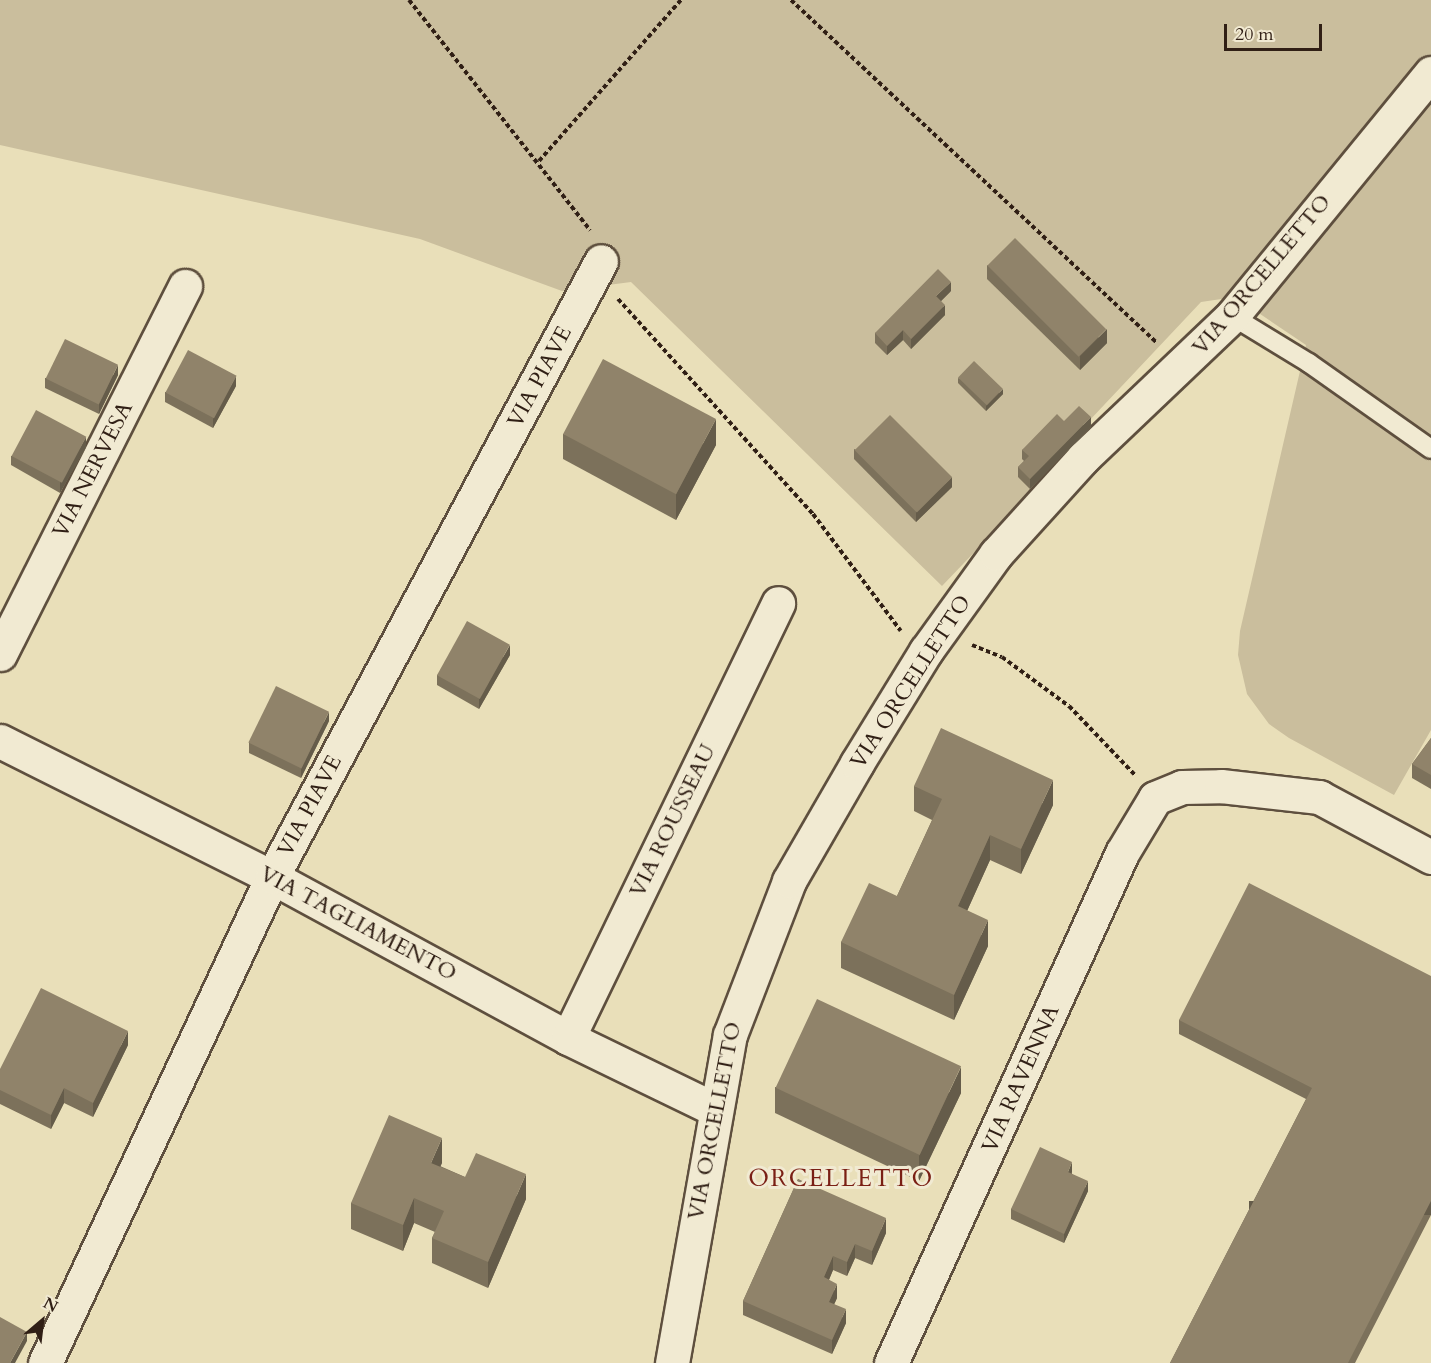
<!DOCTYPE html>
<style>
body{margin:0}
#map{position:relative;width:1431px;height:1363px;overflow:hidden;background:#e9dfb9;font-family:Cardo,serif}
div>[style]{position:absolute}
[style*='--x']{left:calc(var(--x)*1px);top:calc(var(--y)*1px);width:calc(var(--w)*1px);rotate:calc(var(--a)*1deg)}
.green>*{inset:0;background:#cabe9d}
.path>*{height:4px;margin-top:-2px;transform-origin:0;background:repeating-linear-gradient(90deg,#301f15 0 4.5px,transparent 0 7.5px)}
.roads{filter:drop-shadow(2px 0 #5e4f3e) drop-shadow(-2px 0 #5e4f3e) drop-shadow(0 2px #5e4f3e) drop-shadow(0 -2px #5e4f3e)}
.lane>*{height:18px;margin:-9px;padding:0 9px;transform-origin:9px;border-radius:9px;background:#f1ead2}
.street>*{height:33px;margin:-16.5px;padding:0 16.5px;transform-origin:16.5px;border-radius:16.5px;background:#f1ead2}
.wall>*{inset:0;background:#7c715b}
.shaded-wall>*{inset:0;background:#655c4a;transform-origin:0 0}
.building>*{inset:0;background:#90836a;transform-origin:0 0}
span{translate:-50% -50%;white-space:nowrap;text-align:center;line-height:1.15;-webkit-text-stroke:6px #f1ead2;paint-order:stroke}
.street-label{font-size:22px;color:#301f15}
.neighbourhood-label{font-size:24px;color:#7a1f14;letter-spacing:1.5px}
.north{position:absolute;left:12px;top:1291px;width:60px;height:60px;-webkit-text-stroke:4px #f1ead2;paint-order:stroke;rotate:28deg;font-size:16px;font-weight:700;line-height:24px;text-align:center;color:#301f15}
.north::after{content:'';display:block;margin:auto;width:21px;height:27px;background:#301f15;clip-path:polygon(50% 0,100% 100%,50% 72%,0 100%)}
.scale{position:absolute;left:1224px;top:24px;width:98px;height:27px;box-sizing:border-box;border:3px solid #301f15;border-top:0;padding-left:8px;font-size:18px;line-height:21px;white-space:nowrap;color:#301f15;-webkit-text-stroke:4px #f1ead2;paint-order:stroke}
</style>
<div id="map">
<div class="green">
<i style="clip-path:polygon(0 0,1431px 0,1431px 730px,1394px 795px,1289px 738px,1269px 724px,1247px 694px,1238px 655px,1240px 631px,1306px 345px,1235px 297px,1201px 302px,1088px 422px,1093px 428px,942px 586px,631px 282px,562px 291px,420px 239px,0 145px)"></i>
</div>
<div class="path">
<i style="--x:409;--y:0;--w:293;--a:51.8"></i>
<i style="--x:791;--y:0;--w:500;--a:43.14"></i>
<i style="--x:539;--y:161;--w:215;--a:-48.6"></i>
<i style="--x:618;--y:299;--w:290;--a:47.8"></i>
<i style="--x:813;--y:514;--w:146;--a:53.1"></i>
<i style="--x:972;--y:645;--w:32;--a:22"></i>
<i style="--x:1002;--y:657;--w:83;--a:36.2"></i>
<i style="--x:1069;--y:706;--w:95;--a:46.3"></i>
</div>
<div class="roads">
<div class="lane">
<i style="--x:1232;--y:316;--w:90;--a:31.4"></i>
<i style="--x:1309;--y:363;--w:149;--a:35.2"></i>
</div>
<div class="street">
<i style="--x:0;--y:654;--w:412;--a:-63.3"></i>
<i style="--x:0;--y:741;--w:304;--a:26.6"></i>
<i style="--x:272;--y:877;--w:337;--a:28.5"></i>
<i style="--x:568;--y:1038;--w:162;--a:25.9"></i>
<i style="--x:568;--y:1038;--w:483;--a:-64.2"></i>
<i style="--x:45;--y:1363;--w:536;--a:-64.96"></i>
<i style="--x:272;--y:877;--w:698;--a:-61.89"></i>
<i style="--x:672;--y:1363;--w:333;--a:-80"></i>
<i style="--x:730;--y:1035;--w:165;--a:-69"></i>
<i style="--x:789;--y:881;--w:136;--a:-60"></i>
<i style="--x:857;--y:763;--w:132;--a:-58.4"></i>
<i style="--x:926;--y:651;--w:120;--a:-54.2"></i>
<i style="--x:996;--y:554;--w:130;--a:-47.8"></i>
<i style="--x:1083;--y:458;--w:206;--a:-43.6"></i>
<i style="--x:1232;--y:316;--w:314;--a:-50.7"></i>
<i style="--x:891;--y:1363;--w:560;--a:-65.63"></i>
<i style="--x:1122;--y:853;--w:64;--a:-59"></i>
<i style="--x:1155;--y:798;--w:29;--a:-22"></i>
<i style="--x:1182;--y:787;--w:39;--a:-1"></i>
<i style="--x:1221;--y:786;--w:99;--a:6.4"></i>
<i style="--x:1319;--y:797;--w:127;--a:28.2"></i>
</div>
</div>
<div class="wall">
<i style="clip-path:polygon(987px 265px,1107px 343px,1080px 370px,987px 279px)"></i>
<i style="clip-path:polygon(951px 291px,941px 301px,945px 315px,911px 349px,903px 340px,887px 355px,875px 343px,875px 333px)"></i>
<i style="clip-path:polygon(118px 375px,99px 414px,45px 388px,45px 378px)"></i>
<i style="clip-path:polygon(958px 378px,1003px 394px,986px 411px,958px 383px)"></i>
<i style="clip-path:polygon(236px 386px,213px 428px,165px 402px,165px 392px)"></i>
<i style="clip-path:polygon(1064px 421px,1091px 427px,1030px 489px,1018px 477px,1018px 467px,1024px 461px,1022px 459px,1022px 450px)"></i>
<i style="clip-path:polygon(563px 434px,716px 445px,676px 520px,563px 459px)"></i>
<i style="clip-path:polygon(86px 447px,60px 493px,11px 465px,11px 456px)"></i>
<i style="clip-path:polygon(854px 449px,952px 487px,916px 522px,854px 459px)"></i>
<i style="clip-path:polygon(510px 655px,479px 709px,437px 685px,437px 675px)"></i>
<i style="clip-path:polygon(329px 721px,301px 778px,249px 753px,249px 743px)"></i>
<i style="clip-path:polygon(1431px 738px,1431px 789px,1412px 778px,1412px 764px)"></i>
<i style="clip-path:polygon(914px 786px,1053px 805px,1021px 874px,990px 860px,967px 911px,988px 946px,954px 1020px,841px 968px,841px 942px,897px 896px,932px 820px,914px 811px)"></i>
<i style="clip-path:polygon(1431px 976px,1431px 1215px,1355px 1363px,1170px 1363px,1306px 1099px,1179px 1034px,1179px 1020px)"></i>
<i style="clip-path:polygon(128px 1045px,93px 1117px,64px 1103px,51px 1129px,0 1104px,0 1069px)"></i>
<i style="clip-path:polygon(775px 1087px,961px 1093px,919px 1181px,775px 1113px)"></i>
<i style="clip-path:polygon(442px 1163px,440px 1166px,465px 1177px,526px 1199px,488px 1288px,432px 1263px,432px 1238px,435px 1232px,414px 1223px,403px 1251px,351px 1229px,351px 1203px)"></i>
<i style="clip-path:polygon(1072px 1172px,1072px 1174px,1088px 1191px,1064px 1243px,1011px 1219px,1011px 1209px)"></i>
<i style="clip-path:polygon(798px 1179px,886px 1233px,872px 1265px,855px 1258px,847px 1276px,833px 1270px,829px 1280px,837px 1298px,834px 1304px,846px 1323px,832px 1354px,743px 1315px,743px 1301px)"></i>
</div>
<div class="shaded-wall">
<i style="clip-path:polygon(951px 282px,951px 291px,936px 306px,936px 296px)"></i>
<i style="clip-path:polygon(945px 305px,945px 315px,911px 349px,911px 339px)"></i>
<i style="clip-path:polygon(1107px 329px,1107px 343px,1080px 370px,1080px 356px)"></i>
<i style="clip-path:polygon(903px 330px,903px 340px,887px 355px,887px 346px)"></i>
<i style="clip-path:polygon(118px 365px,118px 375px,99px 414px,99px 404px)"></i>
<i style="clip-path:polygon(236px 376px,236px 386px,213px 428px,213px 419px)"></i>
<i style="clip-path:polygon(1003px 389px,1003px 394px,986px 411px,986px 406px)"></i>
<i style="clip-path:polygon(1091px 417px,1091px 427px,1030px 489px,1030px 479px)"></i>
<i style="clip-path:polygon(716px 419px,716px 445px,676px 520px,676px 494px)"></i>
<i style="clip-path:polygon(86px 437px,86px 447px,60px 493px,60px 483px)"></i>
<i style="clip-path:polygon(952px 477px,952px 487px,916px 522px,916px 512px)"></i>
<i style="clip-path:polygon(510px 645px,510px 655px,479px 709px,479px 699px)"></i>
<i style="clip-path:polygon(329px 712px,329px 721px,301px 778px,301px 769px)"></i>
<i style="clip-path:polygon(1053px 780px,1053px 805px,1021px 874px,1021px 849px)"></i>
<i style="clip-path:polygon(990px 835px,990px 860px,958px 931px,958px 906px)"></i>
<i style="clip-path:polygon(988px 920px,988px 946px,954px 1020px,954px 995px)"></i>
<i style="clip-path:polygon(128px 1031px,128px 1045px,93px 1117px,93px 1103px)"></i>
<i style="clip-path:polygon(961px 1067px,961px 1093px,919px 1181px,919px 1156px)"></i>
<i style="clip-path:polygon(64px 1088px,64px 1103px,51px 1129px,51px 1115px)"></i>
<i style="clip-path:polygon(442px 1138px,442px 1163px,431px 1188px,431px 1163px)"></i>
<i style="clip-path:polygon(1072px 1162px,1072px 1172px,1068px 1181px,1068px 1172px)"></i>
<i style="clip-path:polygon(526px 1174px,526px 1199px,488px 1288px,488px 1262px)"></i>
<i style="clip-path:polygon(1088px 1181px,1088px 1191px,1064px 1243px,1064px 1234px)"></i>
<i style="clip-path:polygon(414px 1198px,414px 1223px,403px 1251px,403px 1225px)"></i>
<i style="left:1431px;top:1201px;width:14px;height:182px;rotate:90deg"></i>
<i style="clip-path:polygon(886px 1218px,886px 1233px,872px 1265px,872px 1251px)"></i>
<i style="clip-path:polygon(855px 1244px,855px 1258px,847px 1276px,847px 1262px)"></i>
<i style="clip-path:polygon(833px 1256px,833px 1270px,824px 1291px,824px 1277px)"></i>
<i style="clip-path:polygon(837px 1284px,837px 1298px,829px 1316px,829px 1302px)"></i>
<i style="clip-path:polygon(846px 1309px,846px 1323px,832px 1354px,832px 1340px)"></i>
<i style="clip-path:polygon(27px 1332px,27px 1341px,15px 1363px,10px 1363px)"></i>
</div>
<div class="building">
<i style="left:1015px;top:238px;width:129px;height:39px;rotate:45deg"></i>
<i style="clip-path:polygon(938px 269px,951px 282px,936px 296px,945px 305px,911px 339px,903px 330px,887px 346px,875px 333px)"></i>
<i style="left:65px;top:339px;width:59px;height:44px;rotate:26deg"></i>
<i style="left:188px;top:350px;width:55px;height:48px;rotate:28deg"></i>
<i style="left:603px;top:359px;width:128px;height:85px;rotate:28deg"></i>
<i style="left:974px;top:361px;width:40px;height:23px;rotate:44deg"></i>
<i style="clip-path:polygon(1079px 406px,1091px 417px,1030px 479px,1018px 467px,1029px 456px,1022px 450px,1057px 414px,1064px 421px)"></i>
<i style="left:36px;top:410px;width:57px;height:52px;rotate:28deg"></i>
<i style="left:890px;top:415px;width:88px;height:50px;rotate:45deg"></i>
<i style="left:467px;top:621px;width:49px;height:62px;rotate:29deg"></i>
<i style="left:276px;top:686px;width:59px;height:63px;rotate:26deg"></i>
<i style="clip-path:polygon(941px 728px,1053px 780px,1021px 849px,990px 835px,958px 906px,988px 920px,954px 995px,841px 942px,869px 883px,897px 896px,942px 799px,914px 786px)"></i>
<i style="clip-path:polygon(1431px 738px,1431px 775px,1412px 764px)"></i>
<i style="clip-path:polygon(1249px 883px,1431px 976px,1431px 1201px,1348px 1363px,1170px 1363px,1312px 1088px,1179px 1020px)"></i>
<i style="clip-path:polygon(41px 988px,128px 1031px,93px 1103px,64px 1088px,51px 1115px,0 1090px,0 1069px)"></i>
<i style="left:817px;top:999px;width:159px;height:98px;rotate:25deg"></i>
<i style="clip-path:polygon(389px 1115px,442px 1138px,431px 1163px,465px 1177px,476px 1153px,526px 1174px,488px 1262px,432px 1238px,444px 1211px,414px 1198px,403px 1225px,351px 1203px)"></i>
<i style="clip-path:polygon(1040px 1147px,1072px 1162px,1068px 1172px,1088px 1181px,1064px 1234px,1011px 1209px)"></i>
<i style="clip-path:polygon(798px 1179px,886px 1218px,872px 1251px,855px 1244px,847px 1262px,833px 1256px,824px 1277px,837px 1284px,829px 1302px,846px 1309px,832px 1340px,743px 1301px)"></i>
<i style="clip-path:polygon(0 1317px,27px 1332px,10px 1363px,0 1363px)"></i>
</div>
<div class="street-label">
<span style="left:1262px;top:275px;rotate:-50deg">VIA ORCELLETTO</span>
<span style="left:540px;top:377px;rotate:-62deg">VIA PIAVE</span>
<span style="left:93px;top:470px;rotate:-63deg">VIA NERVESA</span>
<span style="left:911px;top:682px;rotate:-57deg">VIA ORCELLETTO</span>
<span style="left:310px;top:806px;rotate:-62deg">VIA PIAVE</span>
<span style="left:673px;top:821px;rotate:-64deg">VIA ROUSSEAU</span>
<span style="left:358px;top:924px;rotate:28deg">VIA TAGLIAMENTO</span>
<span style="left:1021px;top:1079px;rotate:-66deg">VIA RAVENNA</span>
<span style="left:715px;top:1121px;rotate:-79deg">VIA ORCELLETTO</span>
</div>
<div class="neighbourhood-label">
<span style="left:841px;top:1179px">ORCELLETTO</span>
</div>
<div class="north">N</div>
<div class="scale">20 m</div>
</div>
